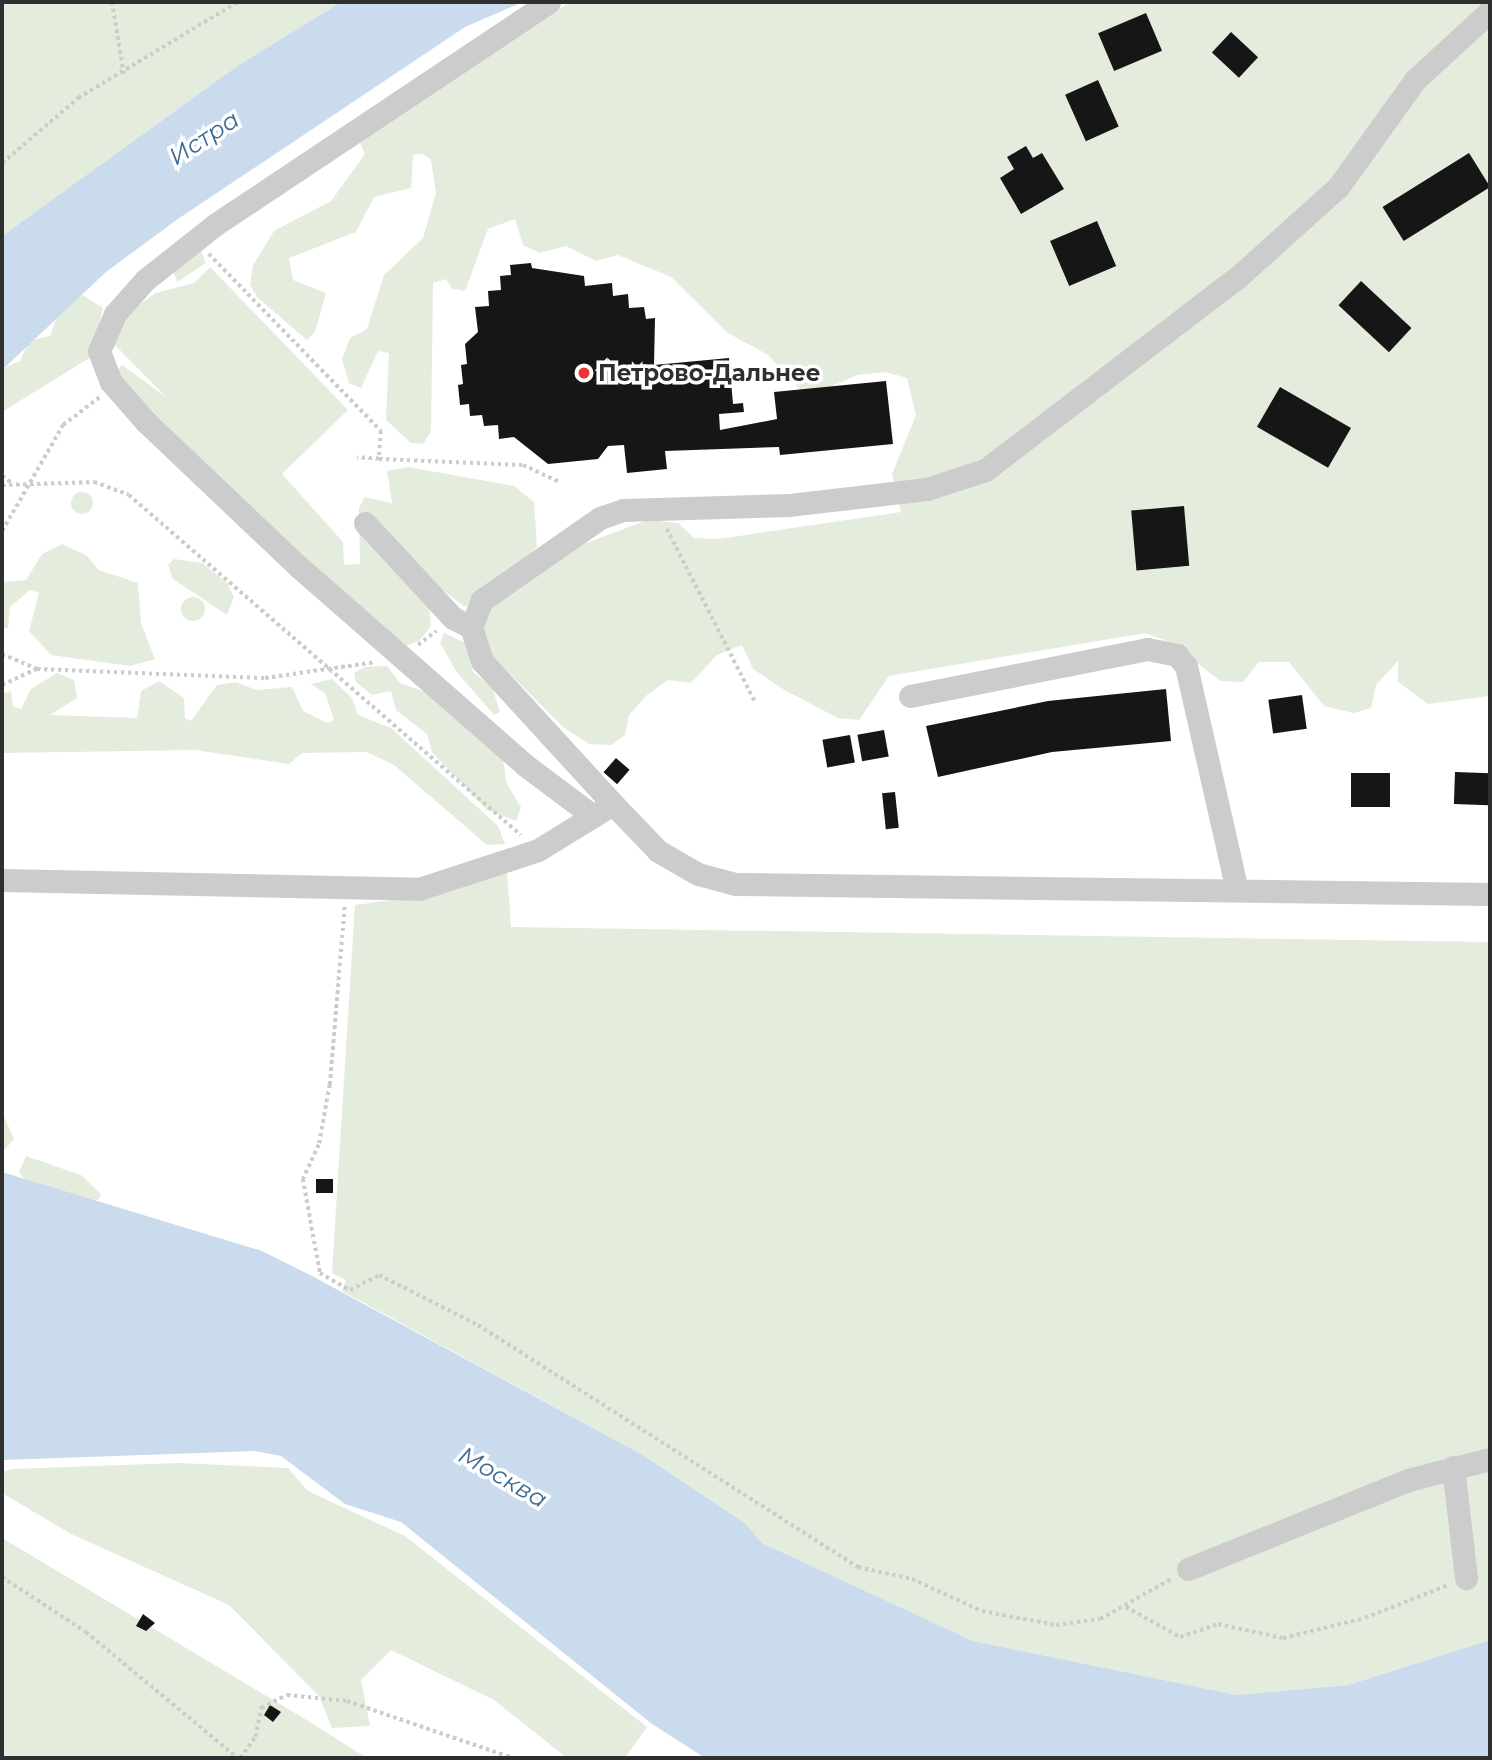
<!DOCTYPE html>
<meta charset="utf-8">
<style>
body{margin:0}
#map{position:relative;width:1492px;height:1760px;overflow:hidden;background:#fff;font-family:Montserrat,sans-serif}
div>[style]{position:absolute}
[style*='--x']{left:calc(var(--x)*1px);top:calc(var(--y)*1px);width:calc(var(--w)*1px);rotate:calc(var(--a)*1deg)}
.green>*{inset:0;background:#e4ecdd}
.round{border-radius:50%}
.water>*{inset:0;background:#c9dbec}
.building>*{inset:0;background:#161616;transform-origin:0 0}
.path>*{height:3.5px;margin-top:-1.75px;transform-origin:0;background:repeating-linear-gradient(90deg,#ccc 0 3.5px,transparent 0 7px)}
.minor>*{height:23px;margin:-11.5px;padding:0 11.5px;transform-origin:11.5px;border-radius:11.5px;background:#ccc}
.dots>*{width:19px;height:19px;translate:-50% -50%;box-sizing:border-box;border:4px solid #fff;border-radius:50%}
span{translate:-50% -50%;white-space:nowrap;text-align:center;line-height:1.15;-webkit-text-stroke:7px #fff;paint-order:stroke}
.poi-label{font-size:23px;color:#2f2f2f;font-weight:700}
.left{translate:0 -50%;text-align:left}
.water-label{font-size:24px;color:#3d6991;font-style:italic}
.frame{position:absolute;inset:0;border:4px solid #2f2f2f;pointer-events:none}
</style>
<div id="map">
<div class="green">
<i style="clip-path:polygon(2px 2px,341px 2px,236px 67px,2px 236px)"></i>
<i style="clip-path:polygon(570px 2px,1490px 2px,1490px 696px,1428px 704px,1398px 682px,1398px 661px,1376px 685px,1371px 708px,1354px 713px,1324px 706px,1289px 662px,1259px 662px,1243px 682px,1220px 681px,1172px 643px,1145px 633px,889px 676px,859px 720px,838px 718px,786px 691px,753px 669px,742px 645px,717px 655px,691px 683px,668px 680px,647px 695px,629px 715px,625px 735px,611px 745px,589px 744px,563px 727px,492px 656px,478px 623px,488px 603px,554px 555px,648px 520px,678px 523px,694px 538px,719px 539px,901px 512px,892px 474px,916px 415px,907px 378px,886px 372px,857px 375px,807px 397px,768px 355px,728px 333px,671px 277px,618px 255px,596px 261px,566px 246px,540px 253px,523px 245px,515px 219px,488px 229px,465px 291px,452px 289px,446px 279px,433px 283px,431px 432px,423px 444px,411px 443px,386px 420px,389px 353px,378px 351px,361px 388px,349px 383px,342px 359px,350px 338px,367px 329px,384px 275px,423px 238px,436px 193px,431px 160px,423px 154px,413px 155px,411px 188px,374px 197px,356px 232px,289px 258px,293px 280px,326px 293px,315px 332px,307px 340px,258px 298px,250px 285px,253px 265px,274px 231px,331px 201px,365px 154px,358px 138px)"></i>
<i style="clip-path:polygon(200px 249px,206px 263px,177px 282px,172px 267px)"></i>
<i style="clip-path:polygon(210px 267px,348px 410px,282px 474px,343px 542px,344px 565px,360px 564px,359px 508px,365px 497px,392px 503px,387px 471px,408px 467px,514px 486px,534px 502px,537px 547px,465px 607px,426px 577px,431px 626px,419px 641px,401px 648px,130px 394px,118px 370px,122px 365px,166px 397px,113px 343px,113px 322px,156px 293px,194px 283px)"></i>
<i style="clip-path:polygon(81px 294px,103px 308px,91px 357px,2px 412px,2px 369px,20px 361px,29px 341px,50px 336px,60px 309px)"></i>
<i class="round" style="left:71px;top:492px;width:22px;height:22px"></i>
<i style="clip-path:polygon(62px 544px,86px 555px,99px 570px,138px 583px,141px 623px,155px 659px,130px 666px,51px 655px,29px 631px,39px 593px,30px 590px,10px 607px,8px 628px,2px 629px,2px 582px,26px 580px,42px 554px)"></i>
<i style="clip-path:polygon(174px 559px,202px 563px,227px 583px,234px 597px,227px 615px,173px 579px,168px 565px)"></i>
<i class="round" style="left:181px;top:597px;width:24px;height:24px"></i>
<i style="clip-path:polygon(444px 633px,466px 643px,473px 672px,492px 687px,500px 712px,494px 715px,456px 671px,440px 643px)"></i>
<i style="clip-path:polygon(387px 666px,400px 683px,425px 692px,502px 754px,507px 784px,521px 807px,516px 821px,487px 810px,432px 752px,427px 734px,396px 710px,391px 691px,372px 695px,356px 682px,354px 673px,365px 667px)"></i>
<i style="clip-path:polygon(57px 673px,74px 680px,77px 698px,50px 715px,137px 718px,141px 691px,159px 681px,184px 698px,185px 718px,191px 721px,217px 685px,236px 682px,256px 690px,292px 687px,303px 711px,327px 723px,334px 720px,325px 693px,311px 684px,332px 679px,352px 698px,358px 715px,391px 728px,498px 826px,505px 844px,487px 845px,394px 765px,367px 752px,302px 753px,289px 764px,195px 750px,2px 753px,2px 694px,11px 691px,13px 707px,21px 709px,31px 689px)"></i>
<i style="clip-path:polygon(507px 871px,511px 927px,1490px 942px,1490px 1640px,1348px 1685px,1237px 1695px,973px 1641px,762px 1543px,745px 1523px,641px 1454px,342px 1291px,346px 1280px,332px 1273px,355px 905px,451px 892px)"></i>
<i style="clip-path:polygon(2px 1112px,14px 1139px,2px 1153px)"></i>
<i style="clip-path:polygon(26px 1156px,81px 1175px,101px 1194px,98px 1200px,63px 1197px,26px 1181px,19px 1172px)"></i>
<i style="clip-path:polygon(179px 1463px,288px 1468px,308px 1491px,405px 1536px,647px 1727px,625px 1758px,567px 1758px,494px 1700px,391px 1650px,361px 1680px,370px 1726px,332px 1728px,319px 1696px,229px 1605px,71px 1534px,2px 1493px,2px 1472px,12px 1469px)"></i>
<i style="clip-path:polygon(2px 1538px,305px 1719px,367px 1758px,2px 1758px)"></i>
</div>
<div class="water">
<i style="clip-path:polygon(341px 2px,523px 2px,465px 27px,175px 221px,106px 272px,2px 370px,2px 236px,236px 67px)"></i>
<i style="clip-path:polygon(2px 1172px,262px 1251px,312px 1276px,641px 1454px,745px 1523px,762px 1543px,973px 1641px,1237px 1695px,1348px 1685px,1490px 1640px,1490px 1758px,705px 1758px,652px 1724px,401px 1522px,345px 1504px,281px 1456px,255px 1451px,2px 1460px)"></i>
</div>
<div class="building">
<i style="left:1146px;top:13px;width:41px;height:52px;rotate:67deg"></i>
<i style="left:1231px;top:32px;width:37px;height:28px;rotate:43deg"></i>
<i style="left:1098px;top:80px;width:51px;height:36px;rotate:66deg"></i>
<i style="clip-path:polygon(1026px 146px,1033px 158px,1042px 153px,1064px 189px,1021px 214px,1000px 178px,1014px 169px,1007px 157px)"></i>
<i style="left:1469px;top:153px;width:40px;height:102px;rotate:58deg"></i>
<i style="left:1097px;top:221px;width:49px;height:51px;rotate:67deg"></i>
<i style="clip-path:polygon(531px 263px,532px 268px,584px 276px,585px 286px,612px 283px,613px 296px,628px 294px,629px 308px,644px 307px,646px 319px,655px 318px,654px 365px,729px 358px,733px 404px,743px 403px,744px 412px,719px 414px,720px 430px,777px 419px,774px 392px,886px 381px,893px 444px,780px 455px,779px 447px,665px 451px,667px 469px,627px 473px,624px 445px,608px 446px,598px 459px,548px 464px,514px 437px,499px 439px,498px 425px,484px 426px,482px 415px,470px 416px,469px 404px,460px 405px,458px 385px,463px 384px,461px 365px,467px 364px,465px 344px,478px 332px,475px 307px,489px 306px,488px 291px,501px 290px,500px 276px,511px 275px,510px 265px)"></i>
<i style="left:1361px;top:281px;width:69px;height:33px;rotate:43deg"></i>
<i style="left:1280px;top:387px;width:82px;height:46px;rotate:30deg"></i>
<i style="left:1184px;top:506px;width:60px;height:53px;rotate:85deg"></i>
<i style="clip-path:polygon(1166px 689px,1171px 741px,1052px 752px,938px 777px,926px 726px,1048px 701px)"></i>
<i style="left:1302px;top:695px;width:34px;height:34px;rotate:82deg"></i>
<i style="left:884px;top:730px;width:27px;height:27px;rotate:80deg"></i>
<i style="left:850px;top:735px;width:28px;height:28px;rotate:80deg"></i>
<i style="left:616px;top:758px;width:18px;height:19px;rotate:41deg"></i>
<i style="left:1455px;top:772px;width:35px;height:32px;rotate:2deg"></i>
<i style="left:1390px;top:773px;width:34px;height:39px;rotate:90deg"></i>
<i style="left:895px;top:792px;width:36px;height:13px;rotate:84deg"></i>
<i style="left:333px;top:1179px;width:14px;height:17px;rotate:90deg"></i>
<i style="clip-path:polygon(143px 1614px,155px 1623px,146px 1631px,136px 1626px)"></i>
<i style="clip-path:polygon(270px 1705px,281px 1712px,273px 1722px,264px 1715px)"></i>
</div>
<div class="path">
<i style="--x:112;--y:2;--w:73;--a:80.5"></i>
<i style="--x:2;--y:163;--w:100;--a:-40.5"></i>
<i style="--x:78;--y:98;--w:187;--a:-31"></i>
<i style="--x:209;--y:254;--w:247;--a:45.8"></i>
<i style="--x:381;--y:431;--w:28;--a:94"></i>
<i style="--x:379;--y:459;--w:22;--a:-177"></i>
<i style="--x:379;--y:459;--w:144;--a:2.4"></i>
<i style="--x:523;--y:465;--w:40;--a:25"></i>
<i style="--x:2;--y:476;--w:14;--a:34"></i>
<i style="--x:2;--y:485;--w:92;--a:-1.9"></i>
<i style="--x:94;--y:482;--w:37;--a:20"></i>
<i style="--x:129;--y:495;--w:519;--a:40.94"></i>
<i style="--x:667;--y:529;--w:194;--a:63"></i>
<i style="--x:2;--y:531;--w:122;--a:-60.1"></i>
<i style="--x:63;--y:425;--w:46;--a:-37.1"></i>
<i style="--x:418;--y:645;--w:23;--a:-38"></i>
<i style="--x:2;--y:654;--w:38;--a:23"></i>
<i style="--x:2;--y:685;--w:38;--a:-25"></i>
<i style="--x:37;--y:669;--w:228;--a:2.3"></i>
<i style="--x:265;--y:678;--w:112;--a:-8.2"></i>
<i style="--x:345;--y:907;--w:179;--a:94.8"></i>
<i style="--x:330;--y:1085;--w:61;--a:100.4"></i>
<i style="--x:319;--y:1145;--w:38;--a:115"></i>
<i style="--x:303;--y:1179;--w:96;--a:79.7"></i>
<i style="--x:320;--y:1273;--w:34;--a:30"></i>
<i style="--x:350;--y:1290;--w:33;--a:-27"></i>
<i style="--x:379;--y:1275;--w:111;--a:26.8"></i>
<i style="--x:478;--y:1325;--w:451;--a:32.5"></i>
<i style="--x:858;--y:1567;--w:55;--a:12.5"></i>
<i style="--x:912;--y:1579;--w:77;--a:24.6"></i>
<i style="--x:982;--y:1611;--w:75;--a:10.7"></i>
<i style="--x:1056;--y:1625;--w:44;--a:-7.8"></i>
<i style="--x:1100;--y:1619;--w:81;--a:-29.4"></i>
<i style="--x:2;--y:1577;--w:100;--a:33.2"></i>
<i style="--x:86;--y:1632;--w:197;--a:39.7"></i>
<i style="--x:1126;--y:1607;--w:62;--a:29.1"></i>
<i style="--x:1180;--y:1637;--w:40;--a:-18.9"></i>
<i style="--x:1218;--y:1624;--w:66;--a:12.2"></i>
<i style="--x:1283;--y:1638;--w:84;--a:-13.7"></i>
<i style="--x:1365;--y:1618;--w:89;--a:-21.7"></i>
<i style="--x:240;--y:1758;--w:26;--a:-54"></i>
<i style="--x:255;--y:1737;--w:30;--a:-78"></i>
<i style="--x:261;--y:1708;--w:29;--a:-27"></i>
<i style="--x:287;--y:1695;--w:60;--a:5.7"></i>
<i style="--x:347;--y:1701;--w:176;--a:19"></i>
</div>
<div class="minor">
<i style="--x:549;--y:2;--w:400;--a:146.3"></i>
<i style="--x:216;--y:224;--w:90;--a:141.7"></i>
<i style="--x:145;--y:280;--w:45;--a:131.4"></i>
<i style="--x:115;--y:314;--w:40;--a:113.4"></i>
<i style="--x:99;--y:351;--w:33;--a:69"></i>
<i style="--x:111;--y:382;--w:53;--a:48.8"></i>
<i style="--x:146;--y:422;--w:211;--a:43.5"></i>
<i style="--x:299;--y:567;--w:300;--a:41.2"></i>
<i style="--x:525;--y:765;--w:85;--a:36.9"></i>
<i style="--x:1490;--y:11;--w:102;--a:137.4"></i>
<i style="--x:1415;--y:80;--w:132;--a:125.7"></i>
<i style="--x:1338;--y:187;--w:133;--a:138"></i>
<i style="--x:1239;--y:276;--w:320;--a:142.6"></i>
<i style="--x:985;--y:470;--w:61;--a:161.9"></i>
<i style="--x:927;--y:489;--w:140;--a:173.4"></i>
<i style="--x:788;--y:505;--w:165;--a:178.3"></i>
<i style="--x:623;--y:510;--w:24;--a:161"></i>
<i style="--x:600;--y:518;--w:144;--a:145.2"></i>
<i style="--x:482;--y:600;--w:29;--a:112"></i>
<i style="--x:471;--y:627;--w:36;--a:72"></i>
<i style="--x:482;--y:661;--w:194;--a:47.5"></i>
<i style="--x:613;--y:804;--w:65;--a:46.2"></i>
<i style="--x:658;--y:851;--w:46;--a:29.9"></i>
<i style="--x:698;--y:874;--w:39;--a:15"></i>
<i style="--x:736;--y:884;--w:754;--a:0.76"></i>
<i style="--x:365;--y:523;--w:129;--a:47.2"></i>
<i style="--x:453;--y:618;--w:20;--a:27"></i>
<i style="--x:910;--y:696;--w:242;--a:-11.2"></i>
<i style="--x:1147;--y:649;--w:31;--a:11"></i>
<i style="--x:1177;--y:655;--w:14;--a:51"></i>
<i style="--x:1186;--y:666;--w:230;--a:77.2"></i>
<i style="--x:2;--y:880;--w:417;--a:1.2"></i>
<i style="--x:419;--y:889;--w:125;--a:-18.1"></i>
<i style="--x:538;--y:850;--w:76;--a:-31.6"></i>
<i style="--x:1453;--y:1467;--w:112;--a:83.3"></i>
<i style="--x:1188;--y:1569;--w:237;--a:-22"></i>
<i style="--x:1408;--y:1480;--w:85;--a:-14.4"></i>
</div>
<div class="dots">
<i style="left:584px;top:373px;background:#e43633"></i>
</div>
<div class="poi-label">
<span class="left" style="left:598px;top:373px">Петрово-Дальнее</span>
</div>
<div class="water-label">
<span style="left:204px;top:138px;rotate:-33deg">Истра</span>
<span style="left:503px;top:1477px;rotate:30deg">Москва</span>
</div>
<div class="frame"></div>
</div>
